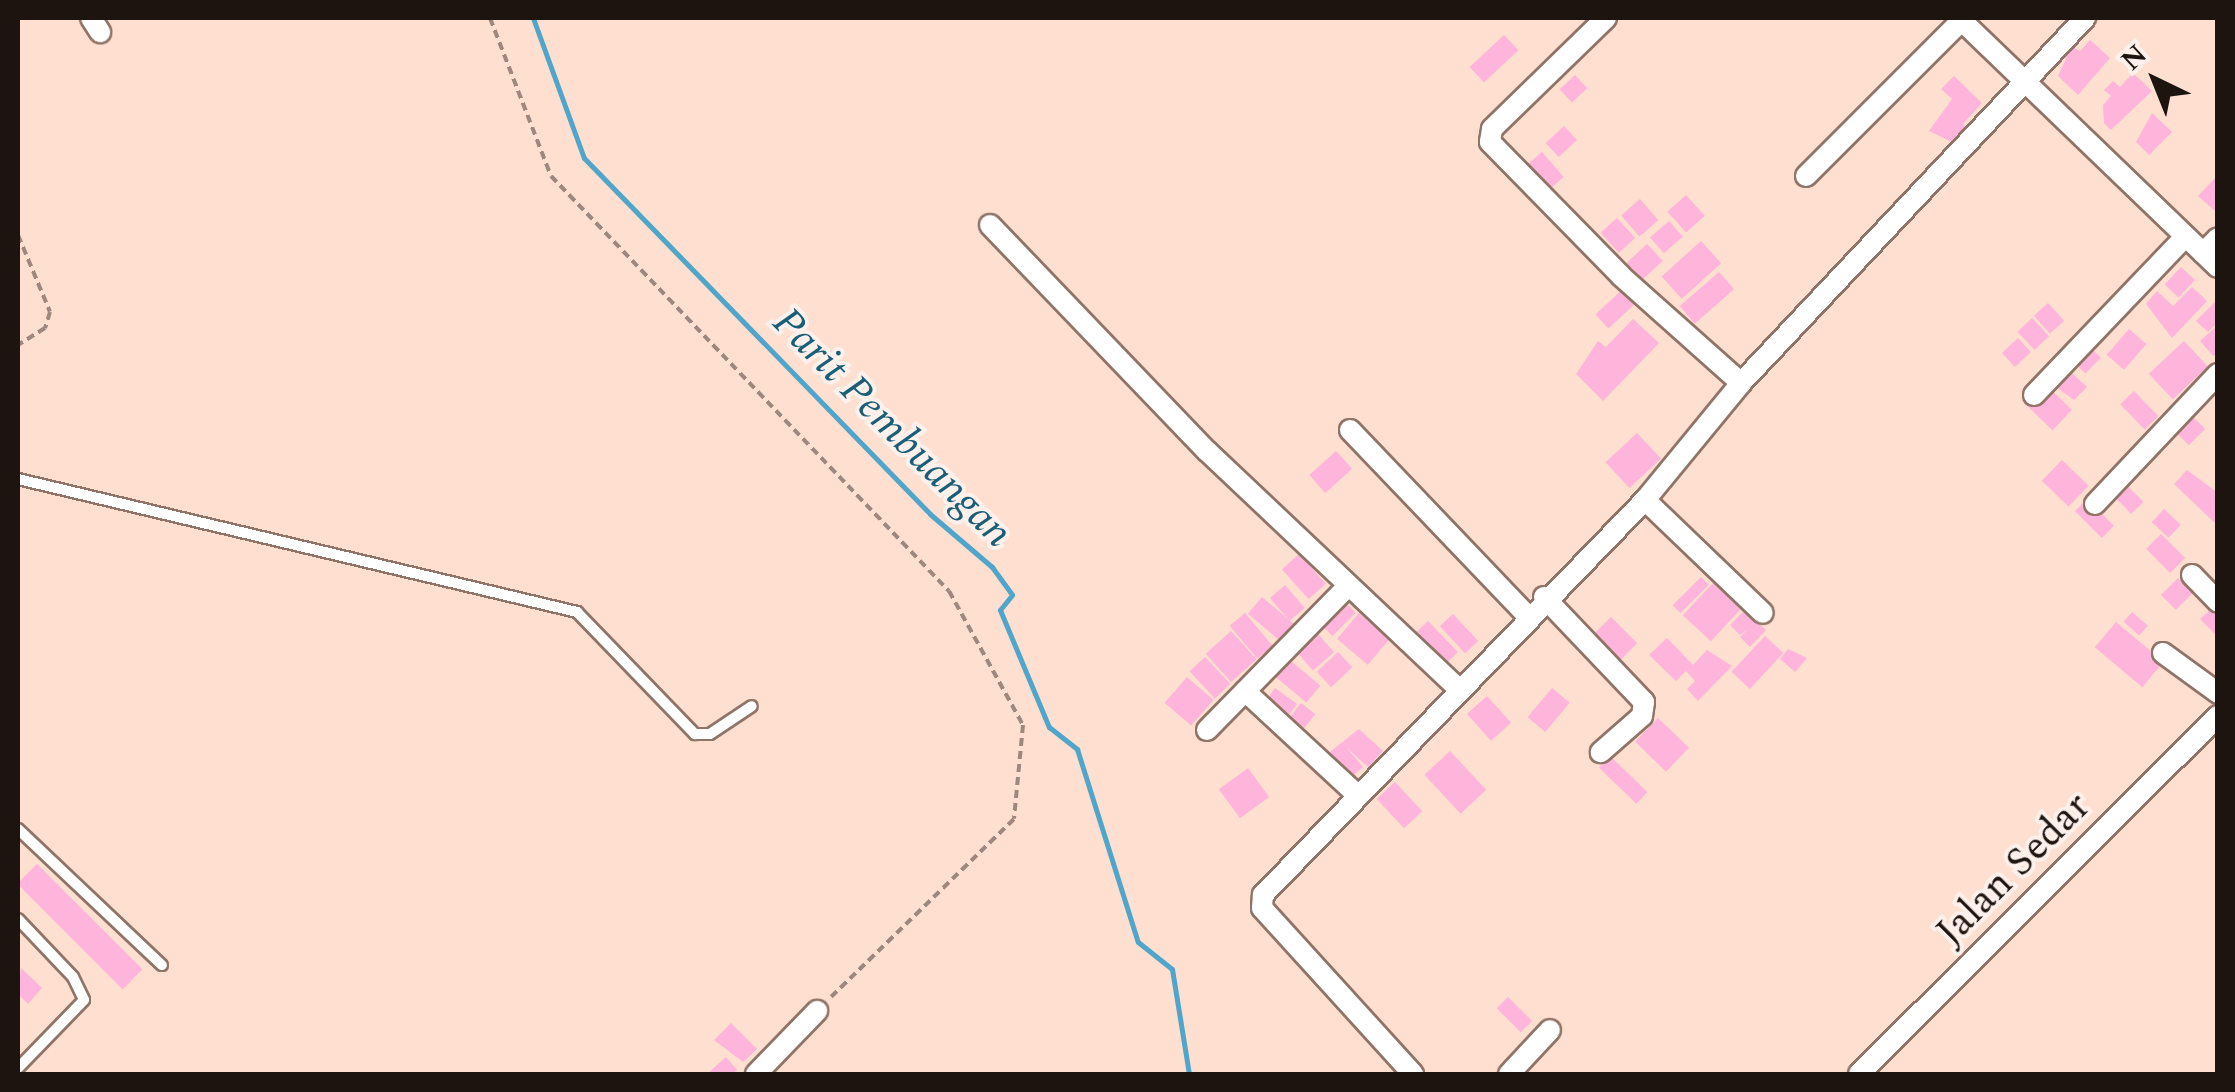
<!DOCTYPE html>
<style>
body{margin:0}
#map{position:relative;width:2235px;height:1092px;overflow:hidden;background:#fedfd0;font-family:Spectral,serif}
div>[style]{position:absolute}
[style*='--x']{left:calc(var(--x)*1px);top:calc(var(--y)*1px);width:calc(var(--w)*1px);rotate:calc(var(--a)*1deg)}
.stream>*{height:5px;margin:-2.5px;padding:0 2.5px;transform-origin:2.5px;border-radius:2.5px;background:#4fa6ca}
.building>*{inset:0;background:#feb4db;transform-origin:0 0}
.path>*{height:4px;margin-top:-2px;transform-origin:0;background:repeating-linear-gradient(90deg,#9e887d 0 8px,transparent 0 13px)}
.roads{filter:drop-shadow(2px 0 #907467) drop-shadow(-2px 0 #907467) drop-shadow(0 2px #907467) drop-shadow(0 -2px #907467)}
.lane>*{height:10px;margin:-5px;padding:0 5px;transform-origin:5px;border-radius:5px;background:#fff}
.street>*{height:20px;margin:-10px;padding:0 10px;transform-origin:10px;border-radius:10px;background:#fff}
span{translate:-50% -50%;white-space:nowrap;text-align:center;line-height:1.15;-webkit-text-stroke:8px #fef1eb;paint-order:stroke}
.street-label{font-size:40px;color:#1e140f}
.water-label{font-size:42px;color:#1a5e78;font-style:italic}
.frame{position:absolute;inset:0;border:20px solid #1e140f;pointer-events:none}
.north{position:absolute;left:2105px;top:30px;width:100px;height:100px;-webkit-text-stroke:8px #fef1eb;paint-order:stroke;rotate:317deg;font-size:28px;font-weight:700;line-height:40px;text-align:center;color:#1e140f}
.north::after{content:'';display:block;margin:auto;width:35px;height:45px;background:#1e140f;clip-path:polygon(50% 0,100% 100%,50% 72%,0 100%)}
</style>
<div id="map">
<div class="stream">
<i style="--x:533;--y:18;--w:149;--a:70"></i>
<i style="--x:584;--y:158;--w:496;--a:45.8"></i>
<i style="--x:930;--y:514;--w:82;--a:40.5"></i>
<i style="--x:992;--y:567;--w:34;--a:54"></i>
<i style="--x:1012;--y:595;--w:19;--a:129"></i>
<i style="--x:1000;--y:610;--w:127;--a:67.3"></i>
<i style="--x:1049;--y:727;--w:36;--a:38"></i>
<i style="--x:1077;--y:749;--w:202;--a:72.5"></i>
<i style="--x:1138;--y:942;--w:43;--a:38.5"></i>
<i style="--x:1172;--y:969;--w:106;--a:80.8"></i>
</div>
<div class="building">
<i style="left:1504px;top:35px;width:21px;height:47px;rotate:47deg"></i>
<i style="clip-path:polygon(2090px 40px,2110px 58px,2078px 95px,2058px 76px,2066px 59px,2059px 52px,2066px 44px,2080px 51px)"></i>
<i style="clip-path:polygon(2133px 73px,2152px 91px,2111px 130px,2104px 123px,2103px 105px,2111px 96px,2104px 90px,2113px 81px,2120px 87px)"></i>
<i style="left:1575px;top:75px;width:18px;height:21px;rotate:47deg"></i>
<i style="clip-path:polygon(1954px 76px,1982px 103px,1963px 124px,1969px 130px,1956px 144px,1929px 131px,1952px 99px,1941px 89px)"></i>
<i style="clip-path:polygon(2152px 113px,2172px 132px,2149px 155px,2136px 142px)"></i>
<i style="left:1564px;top:126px;width:19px;height:25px;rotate:47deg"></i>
<i style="left:1542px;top:152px;width:33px;height:20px;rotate:49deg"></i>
<i style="clip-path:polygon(2218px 175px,2218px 209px,2215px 211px,2198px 196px)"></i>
<i style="left:1686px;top:195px;width:28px;height:25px;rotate:48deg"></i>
<i style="left:1640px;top:199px;width:28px;height:25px;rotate:49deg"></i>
<i style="left:1617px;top:218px;width:27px;height:22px;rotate:48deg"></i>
<i style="left:1669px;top:221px;width:21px;height:25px;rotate:49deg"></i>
<i style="left:1701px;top:241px;width:30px;height:53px;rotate:48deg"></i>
<i style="left:1647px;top:244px;width:23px;height:32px;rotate:47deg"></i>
<i style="left:2181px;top:267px;width:19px;height:24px;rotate:43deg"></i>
<i style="left:1719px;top:272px;width:23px;height:52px;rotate:49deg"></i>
<i style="clip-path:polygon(2192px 287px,2207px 301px,2172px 338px,2146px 304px,2157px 291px,2173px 306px)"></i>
<i style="left:1624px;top:288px;width:19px;height:39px;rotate:47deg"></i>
<i style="clip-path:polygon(2218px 299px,2218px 322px,2208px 332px,2196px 321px)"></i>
<i style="left:2048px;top:303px;width:24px;height:19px;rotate:48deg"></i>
<i style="left:2032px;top:318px;width:25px;height:20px;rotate:47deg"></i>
<i style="clip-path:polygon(1633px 319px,1659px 343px,1603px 401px,1576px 374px,1598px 341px,1606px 347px)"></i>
<i style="clip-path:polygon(2218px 325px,2218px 353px,2213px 356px,2200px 341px)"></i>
<i style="left:2129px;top:329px;width:23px;height:34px;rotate:41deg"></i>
<i style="left:2018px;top:338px;width:19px;height:22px;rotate:47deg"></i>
<i style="left:2184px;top:341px;width:35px;height:48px;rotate:47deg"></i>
<i style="left:2086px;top:343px;width:21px;height:22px;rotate:45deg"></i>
<i style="clip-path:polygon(2064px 366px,2087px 387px,2074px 400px,2049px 382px)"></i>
<i style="left:2046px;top:385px;width:36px;height:28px;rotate:44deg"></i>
<i style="left:2134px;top:391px;width:35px;height:19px;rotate:46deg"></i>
<i style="left:2186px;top:410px;width:27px;height:23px;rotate:45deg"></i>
<i style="left:1637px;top:433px;width:35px;height:43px;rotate:47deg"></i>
<i style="left:1336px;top:451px;width:24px;height:36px;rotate:48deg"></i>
<i style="left:2062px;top:460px;width:37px;height:29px;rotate:44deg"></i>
<i style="clip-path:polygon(2187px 470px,2218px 493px,2218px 526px,2174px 484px)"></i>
<i style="left:2121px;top:479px;width:32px;height:17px;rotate:46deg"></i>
<i style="left:2087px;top:499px;width:38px;height:17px;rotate:45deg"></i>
<i style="left:2164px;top:509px;width:23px;height:18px;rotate:43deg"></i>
<i style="left:2161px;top:534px;width:34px;height:21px;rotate:45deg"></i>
<i style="left:1299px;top:554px;width:40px;height:23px;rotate:48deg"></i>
<i style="left:1701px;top:577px;width:11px;height:40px;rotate:45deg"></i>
<i style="left:2178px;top:578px;width:21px;height:24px;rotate:45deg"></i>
<i style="left:1715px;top:581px;width:38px;height:47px;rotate:43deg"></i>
<i style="left:1285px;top:585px;width:30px;height:20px;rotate:49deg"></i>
<i style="left:1338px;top:595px;width:25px;height:33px;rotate:45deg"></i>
<i style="left:1262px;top:597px;width:42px;height:22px;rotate:40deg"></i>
<i style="clip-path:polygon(2214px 606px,2218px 609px,2218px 637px,2200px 619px)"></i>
<i style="clip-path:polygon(1744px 611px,1766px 630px,1750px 647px,1740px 637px,1748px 629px,1740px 635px,1730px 625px)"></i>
<i style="left:2132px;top:612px;width:21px;height:13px;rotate:41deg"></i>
<i style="left:1245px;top:613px;width:43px;height:20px;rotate:50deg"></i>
<i style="left:1359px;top:613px;width:40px;height:34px;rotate:40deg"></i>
<i style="left:1453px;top:614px;width:37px;height:18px;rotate:47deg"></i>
<i style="left:1611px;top:617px;width:37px;height:33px;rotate:45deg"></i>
<i style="left:1428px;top:621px;width:43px;height:23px;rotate:46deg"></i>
<i style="left:2116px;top:622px;width:62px;height:33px;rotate:40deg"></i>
<i style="left:1313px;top:628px;width:32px;height:28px;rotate:49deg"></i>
<i style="left:1231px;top:631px;width:38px;height:34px;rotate:48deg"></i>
<i style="left:1765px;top:636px;width:25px;height:49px;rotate:43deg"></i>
<i style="clip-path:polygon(1667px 638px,1693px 665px,1707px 650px,1732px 666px,1698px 701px,1687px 689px,1695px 681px,1686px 671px,1676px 681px,1649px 655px)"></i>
<i style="clip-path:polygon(1788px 649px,1807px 658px,1795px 672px,1780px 659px)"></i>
<i style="left:1279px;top:651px;width:54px;height:22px;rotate:40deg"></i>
<i style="left:1338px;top:652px;width:21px;height:29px;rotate:47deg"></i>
<i style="left:1205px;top:657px;width:37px;height:21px;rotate:47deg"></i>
<i style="left:1187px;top:677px;width:35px;height:34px;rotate:41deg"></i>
<i style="clip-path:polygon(1275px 688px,1297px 704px,1282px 725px,1263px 705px)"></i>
<i style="left:1552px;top:688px;width:23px;height:38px;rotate:40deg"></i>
<i style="left:1487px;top:696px;width:36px;height:27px;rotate:48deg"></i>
<i style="left:1301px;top:703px;width:18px;height:28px;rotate:38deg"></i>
<i style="left:1658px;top:718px;width:43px;height:33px;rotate:44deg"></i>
<i style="clip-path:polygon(1359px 729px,1383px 751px,1368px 767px,1347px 748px,1363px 767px,1343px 784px,1321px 759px)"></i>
<i style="left:1450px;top:751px;width:53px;height:35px;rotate:47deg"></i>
<i style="left:1610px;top:756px;width:52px;height:16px;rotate:44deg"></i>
<i style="left:1248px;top:768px;width:36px;height:36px;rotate:54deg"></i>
<i style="left:1395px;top:782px;width:40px;height:25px;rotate:47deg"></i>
<i style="left:37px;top:864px;width:149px;height:28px;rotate:45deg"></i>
<i style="clip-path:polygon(21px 968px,42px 988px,28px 1004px,18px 994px)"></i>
<i style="left:1508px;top:997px;width:34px;height:16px;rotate:45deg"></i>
<i style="clip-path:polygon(731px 1023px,757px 1049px,743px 1062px,714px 1040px)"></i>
<i style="clip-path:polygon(726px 1057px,737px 1070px,732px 1074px,707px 1074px)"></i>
</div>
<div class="path">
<i style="--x:490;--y:18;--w:169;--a:68.9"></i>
<i style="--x:551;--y:176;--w:575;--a:46.2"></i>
<i style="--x:949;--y:591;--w:153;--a:61.1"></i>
<i style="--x:1023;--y:725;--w:94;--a:95.5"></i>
<i style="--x:1014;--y:819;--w:255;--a:135.8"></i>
<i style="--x:18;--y:235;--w:83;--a:67.4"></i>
<i style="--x:50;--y:312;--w:17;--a:107"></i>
<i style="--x:45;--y:328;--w:32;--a:148"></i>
</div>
<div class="roads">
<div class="lane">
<i style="--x:18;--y:479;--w:575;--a:13.38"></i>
<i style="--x:577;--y:612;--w:170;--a:46"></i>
<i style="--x:695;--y:734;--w:15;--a:0"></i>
<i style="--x:710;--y:734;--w:50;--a:-33.7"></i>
<i style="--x:18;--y:829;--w:198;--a:43.4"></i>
<i style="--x:18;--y:919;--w:80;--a:46.5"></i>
<i style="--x:73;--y:977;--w:25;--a:64"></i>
<i style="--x:84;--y:1000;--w:95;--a:134.1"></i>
</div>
<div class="street">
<i style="--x:91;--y:18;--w:17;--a:57"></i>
<i style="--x:1606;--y:18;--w:159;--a:135.8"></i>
<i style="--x:1492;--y:129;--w:13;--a:99"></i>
<i style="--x:1490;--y:142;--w:187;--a:45.6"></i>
<i style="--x:1621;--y:276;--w:161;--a:41.7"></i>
<i style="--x:1959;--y:18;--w:359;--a:43.9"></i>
<i style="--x:1806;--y:176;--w:223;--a:-45"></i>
<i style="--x:990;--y:225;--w:313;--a:46.2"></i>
<i style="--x:1207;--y:451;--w:345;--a:43.4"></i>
<i style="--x:2203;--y:253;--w:21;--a:-45"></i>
<i style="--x:2034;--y:395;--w:219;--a:-46.3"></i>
<i style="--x:1350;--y:430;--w:256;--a:46.3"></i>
<i style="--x:1645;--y:500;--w:163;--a:43.8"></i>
<i style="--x:2095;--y:504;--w:179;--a:-46.6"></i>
<i style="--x:2192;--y:575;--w:37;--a:46"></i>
<i style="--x:1544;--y:597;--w:145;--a:46.4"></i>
<i style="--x:1644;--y:702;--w:14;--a:98"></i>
<i style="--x:1642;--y:716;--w:55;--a:138.7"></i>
<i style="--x:2163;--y:653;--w:68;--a:36"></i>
<i style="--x:1245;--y:691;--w:150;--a:42.8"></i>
<i style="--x:1207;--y:730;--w:202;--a:-45.6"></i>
<i style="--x:756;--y:1074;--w:88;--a:-45.9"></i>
<i style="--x:1413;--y:1074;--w:224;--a:-132.3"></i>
<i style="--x:1262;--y:908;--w:13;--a:-86"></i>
<i style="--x:1263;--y:895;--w:549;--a:-45.96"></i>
<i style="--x:1645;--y:500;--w:151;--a:-50.6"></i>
<i style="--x:1741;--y:383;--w:502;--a:-46.7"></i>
<i style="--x:1509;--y:1074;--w:60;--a:-47"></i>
<i style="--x:1859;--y:1074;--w:507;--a:-44.92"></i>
</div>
</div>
<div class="street-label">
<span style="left:2014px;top:870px;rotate:-45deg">Jalan Sedar</span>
</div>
<div class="water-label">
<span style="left:892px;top:428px;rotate:45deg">Parit Pembuangan</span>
</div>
<div class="frame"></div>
<div class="north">N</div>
</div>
